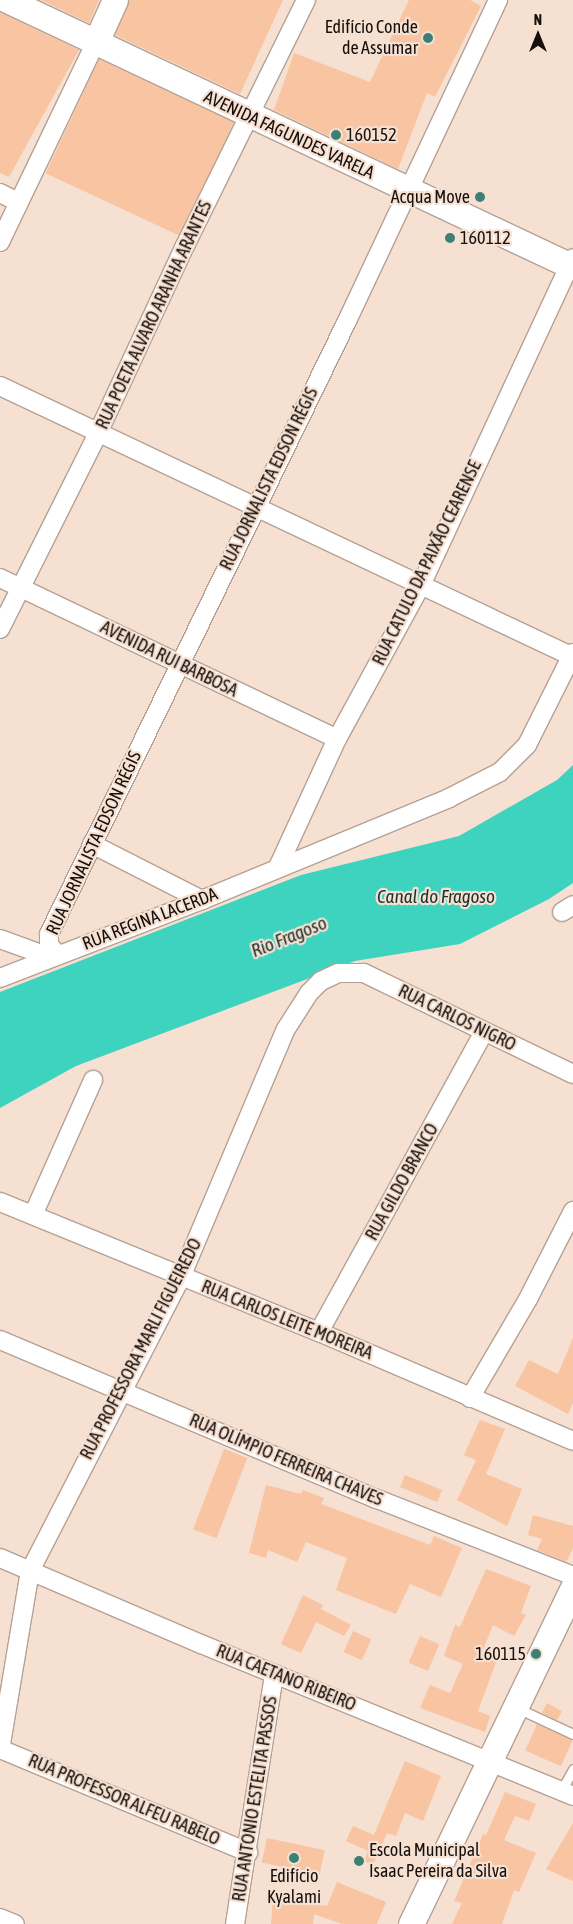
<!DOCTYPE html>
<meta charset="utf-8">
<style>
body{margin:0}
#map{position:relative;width:573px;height:1924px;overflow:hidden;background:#f5e0d2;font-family:"Asap Condensed",sans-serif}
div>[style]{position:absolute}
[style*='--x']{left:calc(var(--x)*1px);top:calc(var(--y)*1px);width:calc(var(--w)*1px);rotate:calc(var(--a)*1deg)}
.water>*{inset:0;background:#3ed3bf}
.building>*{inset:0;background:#f8c4a1;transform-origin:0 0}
.roads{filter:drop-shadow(1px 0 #b5a194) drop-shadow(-1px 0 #b5a194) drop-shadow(0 1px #b5a194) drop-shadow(0 -1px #b5a194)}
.lane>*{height:9px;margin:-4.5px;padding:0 4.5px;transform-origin:4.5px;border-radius:4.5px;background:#fff}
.street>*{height:18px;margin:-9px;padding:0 9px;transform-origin:9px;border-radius:9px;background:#fff}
.secondary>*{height:25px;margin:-12.5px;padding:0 12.5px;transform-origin:12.5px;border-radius:12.5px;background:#fff}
.dots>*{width:14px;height:14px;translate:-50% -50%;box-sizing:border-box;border:2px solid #f5e0d2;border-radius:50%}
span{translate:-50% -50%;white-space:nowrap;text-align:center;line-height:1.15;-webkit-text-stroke:4.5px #f5e0d2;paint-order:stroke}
.poi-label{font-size:18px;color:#160f0b}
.right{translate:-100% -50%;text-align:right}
.left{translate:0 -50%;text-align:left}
.street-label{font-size:18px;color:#160f0b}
.water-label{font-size:19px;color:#1a322e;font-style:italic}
.north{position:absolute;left:513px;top:10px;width:50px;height:50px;-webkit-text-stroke:4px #f5e0d2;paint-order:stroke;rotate:0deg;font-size:14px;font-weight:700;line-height:20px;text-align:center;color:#160f0b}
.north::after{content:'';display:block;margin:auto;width:18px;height:22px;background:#160f0b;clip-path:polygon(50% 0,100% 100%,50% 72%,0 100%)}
</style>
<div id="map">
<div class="water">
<i style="clip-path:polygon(573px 765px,573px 883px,549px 899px,460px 944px,355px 961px,76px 1066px,0 1108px,0 992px,301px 875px,459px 836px,557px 780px)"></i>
</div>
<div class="building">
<i style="clip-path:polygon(41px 0,99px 0,89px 23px)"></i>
<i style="clip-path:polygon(129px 0,283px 0,240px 94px,115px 35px)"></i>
<i style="clip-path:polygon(409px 0,470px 0,481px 6px,435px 97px,427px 93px,398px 169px,274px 110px,294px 53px,370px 82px)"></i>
<i style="clip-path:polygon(0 12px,79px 50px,9px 177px,0 173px)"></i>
<i style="left:99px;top:59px;width:149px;height:126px;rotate:25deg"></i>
<i style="clip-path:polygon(573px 1338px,573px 1403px,568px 1414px,515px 1386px,529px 1360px,558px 1374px)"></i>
<i style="clip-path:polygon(480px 1420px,505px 1429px,486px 1474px,522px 1489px,507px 1526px,457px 1500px,476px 1460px,464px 1455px)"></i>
<i style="left:224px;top:1449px;width:25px;height:86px;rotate:21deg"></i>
<i style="left:405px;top:1475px;width:40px;height:13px;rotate:22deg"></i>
<i style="clip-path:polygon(266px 1485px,301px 1494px,303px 1490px,324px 1498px,321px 1504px,430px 1545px,434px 1536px,462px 1548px,441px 1597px,410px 1584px,396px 1614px,336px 1590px,347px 1558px,306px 1542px,297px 1562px,268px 1550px,266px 1558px,249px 1553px)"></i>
<i style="clip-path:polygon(533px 1515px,573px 1526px,573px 1548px,566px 1562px,537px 1550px,542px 1539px,528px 1535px)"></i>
<i style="clip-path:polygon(486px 1569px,531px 1586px,521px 1613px,526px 1615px,514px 1636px,493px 1625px,483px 1650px,484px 1654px,497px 1659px,478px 1711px,490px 1716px,485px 1732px,420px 1708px,430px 1685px,450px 1693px,463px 1664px,444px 1656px,455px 1625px,460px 1627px)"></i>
<i style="clip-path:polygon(303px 1595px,323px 1605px,321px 1609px,351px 1625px,344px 1636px,316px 1622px,301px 1653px,281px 1644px)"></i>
<i style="left:353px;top:1631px;width:20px;height:23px;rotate:24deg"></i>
<i style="left:420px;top:1636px;width:21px;height:29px;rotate:23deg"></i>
<i style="left:547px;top:1703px;width:17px;height:11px;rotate:28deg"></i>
<i style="left:537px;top:1724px;width:39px;height:29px;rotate:24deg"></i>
<i style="clip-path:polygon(405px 1761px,441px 1776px,423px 1821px,405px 1813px,396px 1836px,387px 1833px,373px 1865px,364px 1861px,368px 1851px,346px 1841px,353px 1826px,374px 1835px)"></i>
<i style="clip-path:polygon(505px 1792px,536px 1804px,529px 1821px,515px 1816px,504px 1840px,536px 1853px,519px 1892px,514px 1890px,502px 1924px,452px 1924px,462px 1903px,454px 1901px,483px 1834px,486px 1835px)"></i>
<i style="clip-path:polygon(573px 1823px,573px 1881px,546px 1869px)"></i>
<i style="left:267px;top:1838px;width:59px;height:25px;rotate:12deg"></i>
<i style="clip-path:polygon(337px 1882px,386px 1902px,377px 1924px,342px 1924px,314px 1914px,313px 1924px,271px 1924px,273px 1898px,327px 1906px)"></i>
</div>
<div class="roads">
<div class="lane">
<i style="--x:517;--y:1708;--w:62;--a:24.9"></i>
<i style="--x:561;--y:1791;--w:25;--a:-61"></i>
</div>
<div class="street">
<i style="--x:0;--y:193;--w:20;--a:27"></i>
<i style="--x:0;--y:242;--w:220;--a:-64.4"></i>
<i style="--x:0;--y:386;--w:632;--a:25.31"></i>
<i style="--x:0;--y:578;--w:373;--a:25.5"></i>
<i style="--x:0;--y:629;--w:219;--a:-63.4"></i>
<i style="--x:98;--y:433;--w:206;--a:-65.1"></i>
<i style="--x:185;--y:246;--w:274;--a:-63.8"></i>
<i style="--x:92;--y:844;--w:123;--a:27"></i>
<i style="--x:278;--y:867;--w:141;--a:-65.3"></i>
<i style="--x:337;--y:739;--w:178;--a:-61.4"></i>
<i style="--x:422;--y:583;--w:358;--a:-65.1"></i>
<i style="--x:562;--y:912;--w:13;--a:-32"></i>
<i style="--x:0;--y:939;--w:37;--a:20"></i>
<i style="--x:35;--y:952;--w:11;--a:75"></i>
<i style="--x:58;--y:955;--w:13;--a:-132"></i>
<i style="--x:49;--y:945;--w:11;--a:-90"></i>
<i style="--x:49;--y:934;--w:682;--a:-64.07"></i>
<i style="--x:347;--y:321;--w:355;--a:-64.8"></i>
<i style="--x:0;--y:978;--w:217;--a:-21.1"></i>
<i style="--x:202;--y:900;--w:267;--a:-22.4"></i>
<i style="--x:449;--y:798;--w:57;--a:-27"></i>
<i style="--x:500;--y:772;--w:38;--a:-45"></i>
<i style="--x:527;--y:745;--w:103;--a:-63.4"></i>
<i style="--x:0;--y:1202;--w:344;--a:22.2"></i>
<i style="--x:319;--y:1332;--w:276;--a:23.2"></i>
<i style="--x:33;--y:1215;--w:148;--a:-66"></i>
<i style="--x:319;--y:1332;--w:342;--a:-61.2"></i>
<i style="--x:0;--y:1340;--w:409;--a:22.9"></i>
<i style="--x:377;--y:1499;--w:211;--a:21.4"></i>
<i style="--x:470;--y:1398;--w:115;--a:-59.6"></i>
<i style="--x:528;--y:1299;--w:99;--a:-62.9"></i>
<i style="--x:0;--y:1558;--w:219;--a:23.2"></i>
<i style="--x:201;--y:1644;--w:402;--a:22.2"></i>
<i style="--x:0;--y:1749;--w:269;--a:22.6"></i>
<i style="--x:0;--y:1750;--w:181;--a:-80.5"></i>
<i style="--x:30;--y:1571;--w:331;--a:-62.8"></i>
<i style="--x:181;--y:1277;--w:269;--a:-67.1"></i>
<i style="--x:286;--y:1029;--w:43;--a:-57.4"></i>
<i style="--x:309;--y:993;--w:17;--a:-45"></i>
<i style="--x:321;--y:981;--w:19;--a:-25"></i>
<i style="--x:338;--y:973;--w:26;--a:0"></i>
<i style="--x:364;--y:973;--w:232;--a:25.8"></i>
<i style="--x:0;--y:1918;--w:16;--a:22"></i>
<i style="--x:235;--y:1924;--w:253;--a:-81.1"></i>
</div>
<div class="secondary">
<i style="--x:7;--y:0;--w:626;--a:25.25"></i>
<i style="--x:95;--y:44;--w:48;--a:-65.6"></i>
<i style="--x:411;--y:1924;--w:373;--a:-64.3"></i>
</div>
</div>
<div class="dots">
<i style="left:428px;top:38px;background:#3c8075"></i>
<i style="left:336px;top:135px;background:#3c8075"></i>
<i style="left:480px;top:197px;background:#3c8075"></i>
<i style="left:450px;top:238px;background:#3c8075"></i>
<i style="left:536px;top:1654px;background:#3c8075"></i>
<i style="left:294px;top:1858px;background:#3c8075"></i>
<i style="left:359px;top:1861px;background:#3c8075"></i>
</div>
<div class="poi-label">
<span class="right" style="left:418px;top:38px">Edifício Conde<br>de Assumar</span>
<span class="left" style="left:346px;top:135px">160152</span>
<span class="right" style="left:470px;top:197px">Acqua Move</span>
<span class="left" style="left:460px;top:238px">160112</span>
<span class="right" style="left:526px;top:1654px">160115</span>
<span class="left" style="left:369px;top:1861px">Escola Municipal<br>Isaac Pereira da Silva</span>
<span style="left:294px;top:1887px">Edifício<br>Kyalami</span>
</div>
<div class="street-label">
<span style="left:289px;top:135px;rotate:25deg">AVENIDA FAGUNDES VARELA</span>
<span style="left:154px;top:315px;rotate:-65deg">RUA POETA ALVARO ARANHA ARANTES</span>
<span style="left:269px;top:479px;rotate:-64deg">RUA JORNALISTA EDSON RÉGIS</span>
<span style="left:427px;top:563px;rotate:-64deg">RUA CATULO DA PAIXÃO CEARENSE</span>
<span style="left:169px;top:659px;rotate:26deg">AVENIDA RUI BARBOSA</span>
<span style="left:94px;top:843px;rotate:-65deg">RUA JORNALISTA EDSON RÉGIS</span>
<span style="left:150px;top:919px;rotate:-21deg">RUA REGINA LACERDA</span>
<span style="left:457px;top:1018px;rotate:26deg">RUA CARLOS NIGRO</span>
<span style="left:402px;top:1182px;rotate:-61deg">RUA GILDO BRANCO</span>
<span style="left:287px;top:1320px;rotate:22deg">RUA CARLOS LEITE MOREIRA</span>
<span style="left:141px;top:1349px;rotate:-63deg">RUA PROFESSORA MARLI FIGUEIREDO</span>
<span style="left:286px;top:1460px;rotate:23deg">RUA OLÍMPIO FERREIRA CHAVES</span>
<span style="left:286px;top:1678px;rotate:22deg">RUA CAETANO RIBEIRO</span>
<span style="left:255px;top:1799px;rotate:-81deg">RUA ANTONIO ESTELITA PASSOS</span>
<span style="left:124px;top:1800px;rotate:23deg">RUA PROFESSOR ALFEU RABELO</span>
</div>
<div class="water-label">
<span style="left:436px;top:897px">Canal do Fragoso</span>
<span style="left:289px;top:937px;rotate:-22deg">Rio Fragoso</span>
</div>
<div class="north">N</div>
</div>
